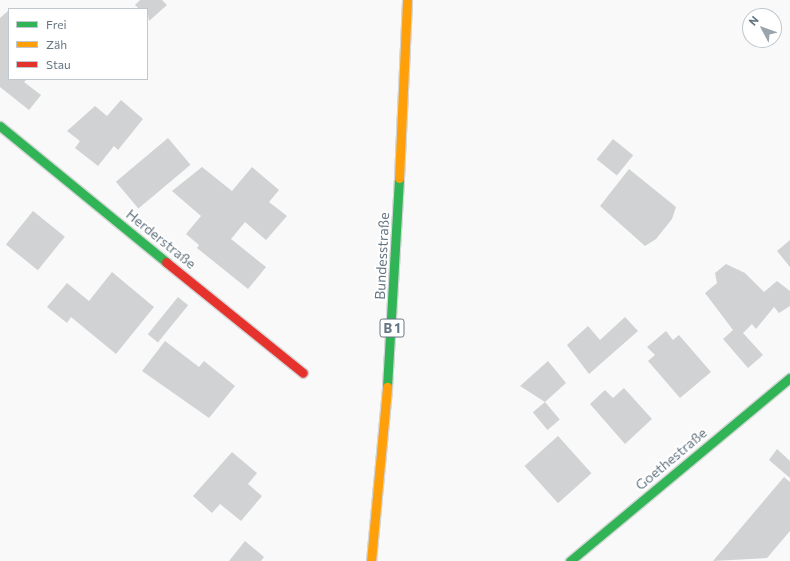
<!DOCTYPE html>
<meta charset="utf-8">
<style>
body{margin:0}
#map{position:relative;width:790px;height:561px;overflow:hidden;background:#f9f9f9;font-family:Commissioner,sans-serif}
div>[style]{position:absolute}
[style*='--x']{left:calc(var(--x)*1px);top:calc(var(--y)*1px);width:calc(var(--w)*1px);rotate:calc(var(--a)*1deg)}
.building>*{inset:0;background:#d0d2d3;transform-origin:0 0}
.roads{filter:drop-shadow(1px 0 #d5d6d7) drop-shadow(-1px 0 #d5d6d7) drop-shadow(0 1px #d5d6d7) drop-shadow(0 -1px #d5d6d7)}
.fast>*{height:9px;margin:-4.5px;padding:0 4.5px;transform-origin:4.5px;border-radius:4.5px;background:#30b455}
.slow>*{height:9px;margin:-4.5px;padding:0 4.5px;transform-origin:4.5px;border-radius:4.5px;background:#ff9f0a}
.jam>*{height:9px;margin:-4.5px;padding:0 4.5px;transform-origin:4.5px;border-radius:4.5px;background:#e5322d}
span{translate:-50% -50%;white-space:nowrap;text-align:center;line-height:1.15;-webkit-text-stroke:4px #fff;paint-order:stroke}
.shield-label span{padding:1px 3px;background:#fff;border:1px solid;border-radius:3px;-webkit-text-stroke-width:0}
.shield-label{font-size:13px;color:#657683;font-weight:700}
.street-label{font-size:14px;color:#657683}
.legend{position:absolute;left:8px;top:8px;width:140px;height:72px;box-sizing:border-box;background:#fff;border:1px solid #c1c8cd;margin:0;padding:5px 7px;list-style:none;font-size:12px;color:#657683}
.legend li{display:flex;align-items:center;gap:8px;height:20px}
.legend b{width:20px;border:1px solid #c1c8cd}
.north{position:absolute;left:742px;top:8px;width:40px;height:40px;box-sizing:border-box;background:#fff;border:1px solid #c1c8cd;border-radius:50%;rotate:311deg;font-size:11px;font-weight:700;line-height:16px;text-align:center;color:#657683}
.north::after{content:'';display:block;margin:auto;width:14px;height:18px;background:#99a4ac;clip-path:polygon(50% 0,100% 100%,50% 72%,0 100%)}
</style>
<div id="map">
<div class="building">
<i style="clip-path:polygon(140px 0,162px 0,167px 5px,149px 21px,147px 9px,139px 9px,135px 5px)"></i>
<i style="clip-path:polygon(9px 10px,9px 79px,27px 79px,24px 82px,41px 95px,29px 110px,0 87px,0 18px)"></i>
<i style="clip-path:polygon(121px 100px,143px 119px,118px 150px,114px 146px,98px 166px,75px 148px,80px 141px,67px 131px,95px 106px,107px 116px)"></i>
<i style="left:168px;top:138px;width:35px;height:68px;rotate:50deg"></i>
<i style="left:613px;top:139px;width:26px;height:26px;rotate:39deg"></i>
<i style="clip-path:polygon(202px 167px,232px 191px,252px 167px,279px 190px,269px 202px,287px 216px,266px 240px,245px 222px,231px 239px,266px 267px,248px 289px,197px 248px,199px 245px,186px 234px,201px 216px,172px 191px)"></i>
<i style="clip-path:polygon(629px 169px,676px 207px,672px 219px,656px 239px,645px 246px,600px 206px)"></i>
<i style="left:33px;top:211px;width:41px;height:43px;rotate:39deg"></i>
<i style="clip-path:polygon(790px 240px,790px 267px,777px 251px)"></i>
<i style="clip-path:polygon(726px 264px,745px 273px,764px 292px,777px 281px,790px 291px,790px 306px,779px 313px,774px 307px,756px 329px,752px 324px,743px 333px,763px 355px,748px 368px,723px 339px,733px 330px,705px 293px,717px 283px,715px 273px)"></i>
<i style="clip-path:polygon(112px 272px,154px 307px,116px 354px,71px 317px,67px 323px,47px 307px,67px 283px,89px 301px)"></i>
<i style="left:178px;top:297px;width:13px;height:48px;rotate:39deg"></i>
<i style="clip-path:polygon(625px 317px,638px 331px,589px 374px,567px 345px,588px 326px,600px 340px)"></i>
<i style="clip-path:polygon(666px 331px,673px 340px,679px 335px,711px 372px,680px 398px,648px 361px,655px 355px,647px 347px)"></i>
<i style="clip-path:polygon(165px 341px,199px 367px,204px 361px,235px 386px,209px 418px,142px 371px)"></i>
<i style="clip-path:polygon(548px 361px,566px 383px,545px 402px,520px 386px)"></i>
<i style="clip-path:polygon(624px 388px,652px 419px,625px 444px,590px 404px,605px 390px,613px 398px)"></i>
<i style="left:545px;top:402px;width:23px;height:16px;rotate:50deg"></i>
<i style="left:558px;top:436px;width:50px;height:45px;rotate:48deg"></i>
<i style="clip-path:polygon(777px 449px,790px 461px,790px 478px,769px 460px)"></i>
<i style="clip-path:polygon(232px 452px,257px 473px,248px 484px,262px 496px,241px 521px,220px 504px,212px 513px,193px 496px)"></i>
<i style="clip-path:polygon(784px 477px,790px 482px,790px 531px,767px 558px,713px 561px)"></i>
<i style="clip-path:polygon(245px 541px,264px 557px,261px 561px,229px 561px)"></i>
</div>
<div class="roads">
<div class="fast">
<i style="--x:0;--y:126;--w:215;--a:39.3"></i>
<i style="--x:387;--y:387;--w:209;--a:-86.7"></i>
<i style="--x:570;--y:561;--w:286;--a:-39.8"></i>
</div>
<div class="slow">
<i style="--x:399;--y:178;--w:178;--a:-87.4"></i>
<i style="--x:371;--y:561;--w:175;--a:-84.7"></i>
</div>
<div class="jam">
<i style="--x:166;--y:262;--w:176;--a:39"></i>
</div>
</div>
<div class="shield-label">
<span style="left:392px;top:328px">B 1</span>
</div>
<div class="street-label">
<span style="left:161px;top:239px;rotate:39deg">Herderstraße</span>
<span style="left:382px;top:256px;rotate:-87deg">Bundesstraße</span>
<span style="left:671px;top:459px;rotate:-40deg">Goethestraße</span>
</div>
<ul class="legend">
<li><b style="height:5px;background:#30b455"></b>Frei</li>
<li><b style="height:5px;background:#ff9f0a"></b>Zäh</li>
<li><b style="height:5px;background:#e5322d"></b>Stau</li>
</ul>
<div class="north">N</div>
</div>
